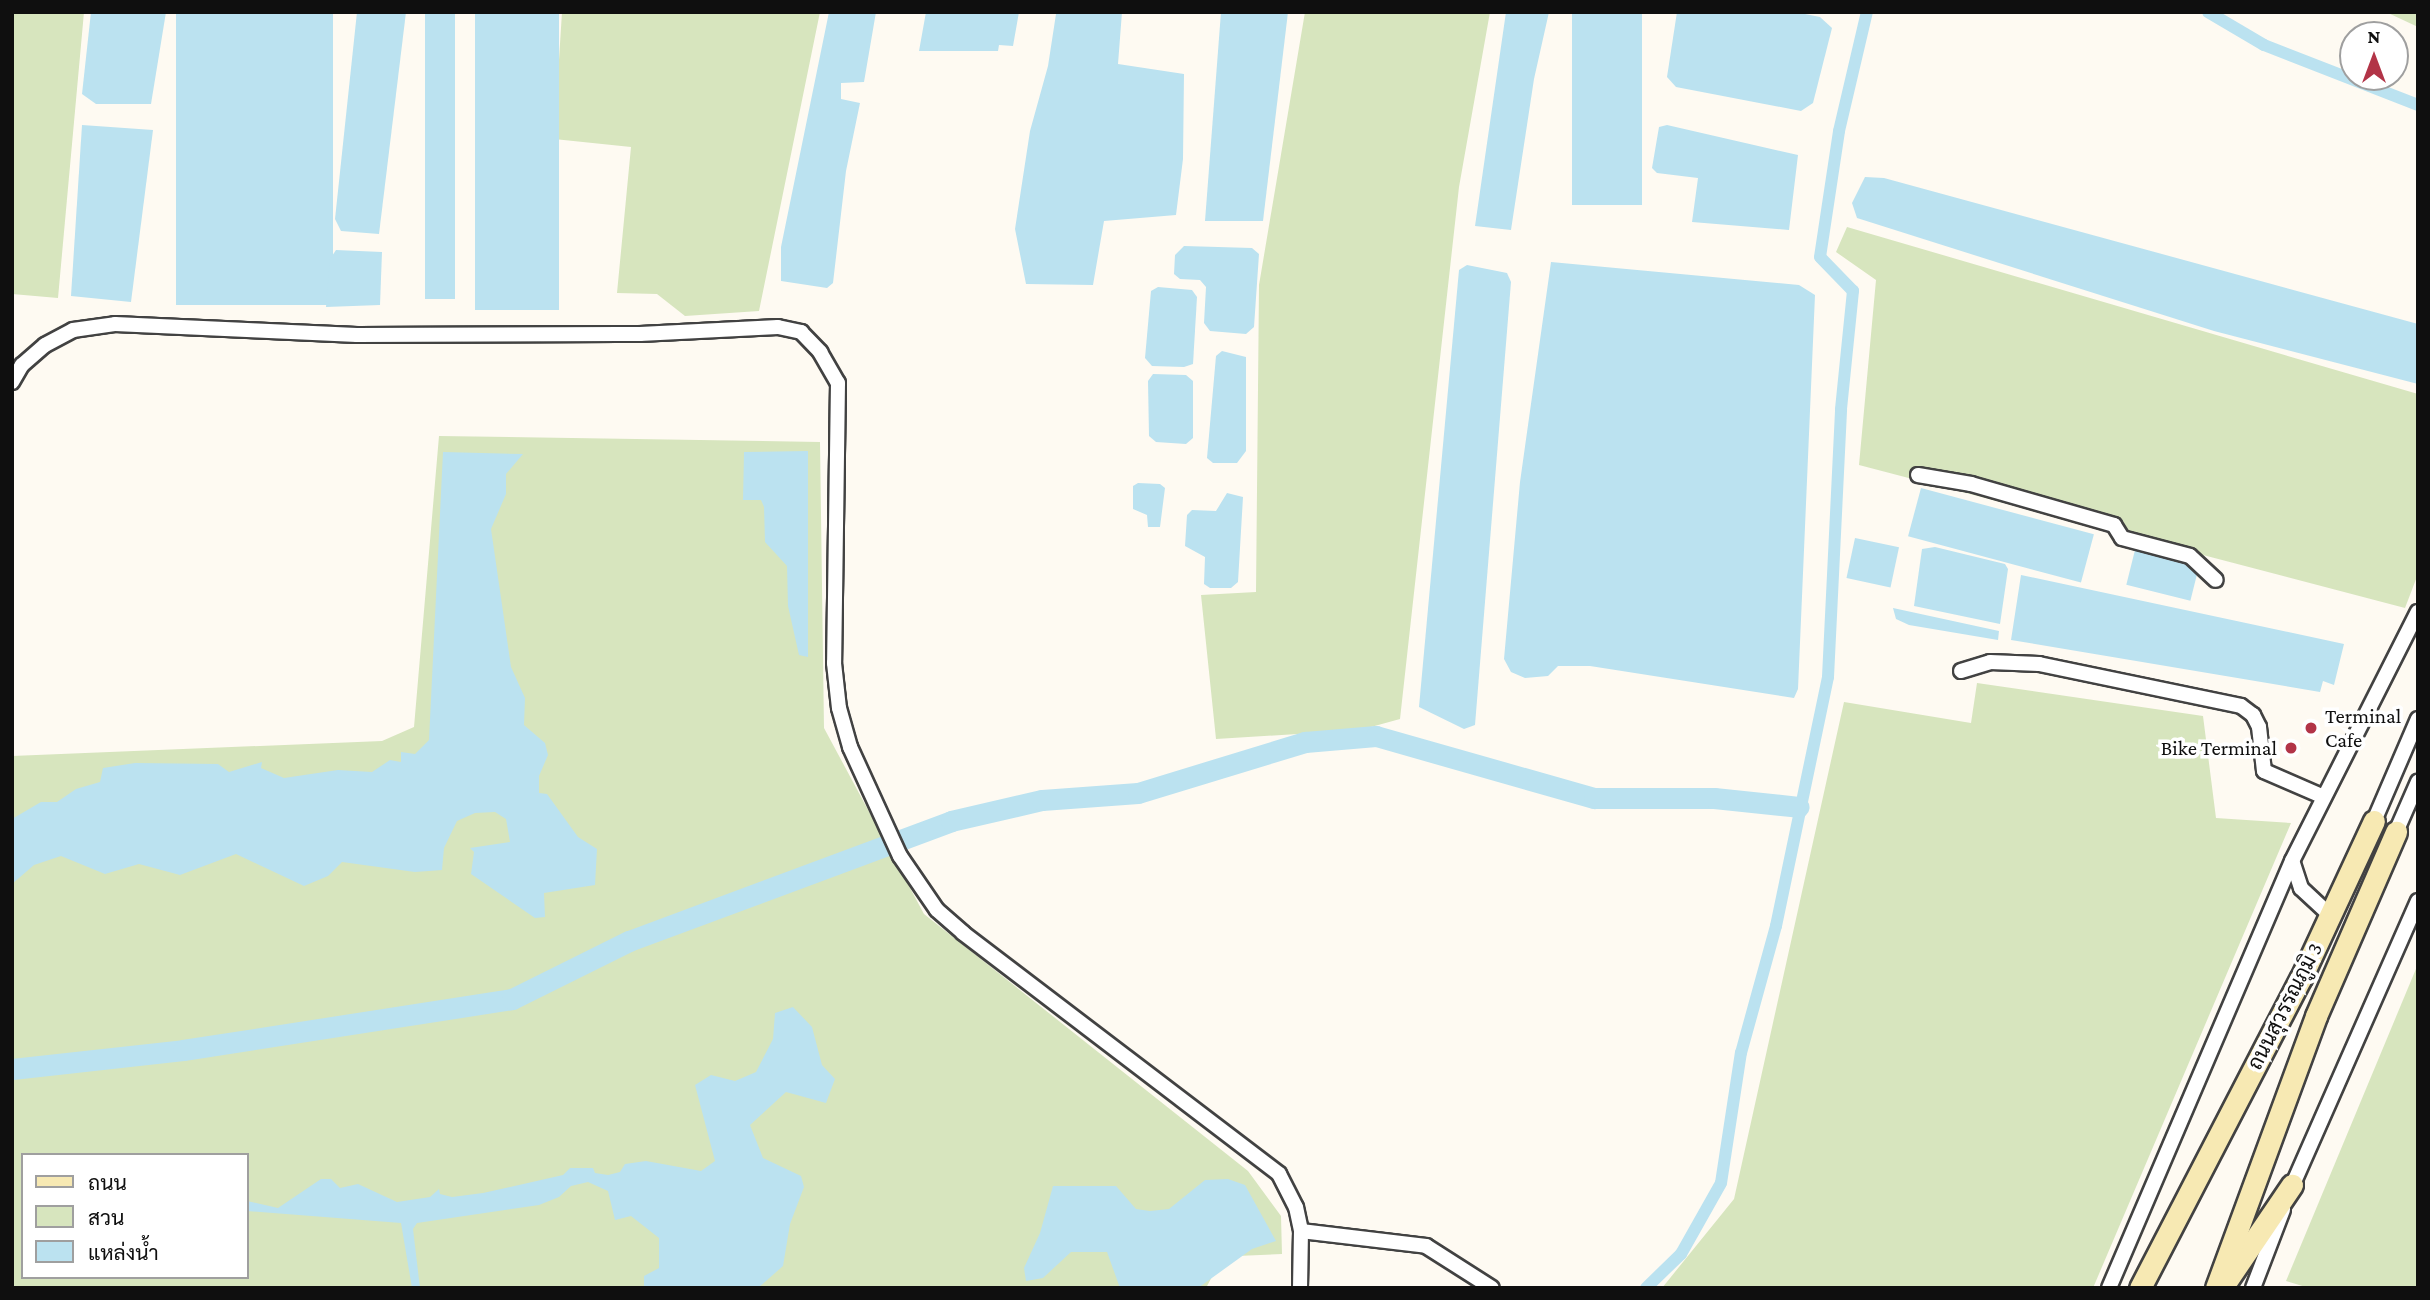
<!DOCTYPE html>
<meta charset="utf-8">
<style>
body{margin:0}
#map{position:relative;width:2430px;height:1300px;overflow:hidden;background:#fefaf2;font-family:"Crimson Pro",Sarabun,serif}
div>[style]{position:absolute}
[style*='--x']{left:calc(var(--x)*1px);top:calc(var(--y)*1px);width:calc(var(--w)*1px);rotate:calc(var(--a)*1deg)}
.green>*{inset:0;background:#d7e5be}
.water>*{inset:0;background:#bbe2f0;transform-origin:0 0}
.canal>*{height:12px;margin:-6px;padding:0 6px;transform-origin:6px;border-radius:6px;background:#bbe2f0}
.river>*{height:21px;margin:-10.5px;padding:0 10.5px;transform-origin:10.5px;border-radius:10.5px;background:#bbe2f0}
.roads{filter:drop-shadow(2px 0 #424242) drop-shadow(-2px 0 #424242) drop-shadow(0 2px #424242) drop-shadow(0 -2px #424242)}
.street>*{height:14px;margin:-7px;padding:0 7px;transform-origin:7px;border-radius:7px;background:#fff}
.secondary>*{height:21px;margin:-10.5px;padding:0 10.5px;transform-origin:10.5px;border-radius:10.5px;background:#f7e9b3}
.dots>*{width:19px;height:19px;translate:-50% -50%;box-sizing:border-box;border:4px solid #fff;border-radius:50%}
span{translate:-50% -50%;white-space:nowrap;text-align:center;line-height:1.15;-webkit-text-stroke:7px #fff;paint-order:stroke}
.poi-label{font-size:21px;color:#0f0f0f}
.left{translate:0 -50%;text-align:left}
.right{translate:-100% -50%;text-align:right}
.street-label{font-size:21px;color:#0f0f0f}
.frame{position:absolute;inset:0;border:14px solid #0f0f0f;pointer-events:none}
.legend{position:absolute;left:21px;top:1153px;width:228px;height:126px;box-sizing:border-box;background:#fff;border:2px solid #9f9f9f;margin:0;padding:9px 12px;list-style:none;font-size:21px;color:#0f0f0f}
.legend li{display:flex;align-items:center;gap:14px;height:35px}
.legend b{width:35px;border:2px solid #9f9f9f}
.north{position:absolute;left:2339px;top:21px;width:70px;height:70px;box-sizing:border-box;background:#fff;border:2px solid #9f9f9f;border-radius:50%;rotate:0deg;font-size:19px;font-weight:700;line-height:28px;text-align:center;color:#0f0f0f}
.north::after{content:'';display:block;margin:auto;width:24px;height:32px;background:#b23447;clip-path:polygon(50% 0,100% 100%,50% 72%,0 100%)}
</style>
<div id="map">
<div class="green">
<i style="clip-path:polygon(12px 12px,84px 12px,58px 298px,12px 294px)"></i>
<i style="clip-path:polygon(562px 12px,820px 12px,759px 311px,685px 316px,657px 294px,617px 293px,631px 147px,554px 139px)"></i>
<i style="clip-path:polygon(1305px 12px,1490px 12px,1459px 187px,1400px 719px,1360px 730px,1216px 739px,1201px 595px,1256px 592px,1259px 285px)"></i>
<i style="clip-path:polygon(2386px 12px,2418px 12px,2418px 27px)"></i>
<i style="clip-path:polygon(1847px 227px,2418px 394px,2418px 574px,2405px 608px,1859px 465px,1876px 280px,1836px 252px)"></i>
<i style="clip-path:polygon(evenodd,439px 436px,820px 442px,824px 728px,924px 914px,1248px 1171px,1281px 1216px,1282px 1254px,1237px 1256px,1215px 1271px,1206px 1288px,12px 1288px,12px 756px,382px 741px,414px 727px,439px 436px,23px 1155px,247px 1155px,247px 1277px,23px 1277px,23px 1155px)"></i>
<i style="clip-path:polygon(1977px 683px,2203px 716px,2216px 818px,2291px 823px,2093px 1288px,1662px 1288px,1734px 1199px,1844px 702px,1971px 723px)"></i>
<i style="clip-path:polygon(2418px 964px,2418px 1288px,2309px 1288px,2286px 1281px)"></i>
</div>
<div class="water">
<i style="clip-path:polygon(91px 12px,166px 12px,151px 104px,96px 104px,82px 94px)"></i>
<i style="left:176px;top:12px;width:157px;height:293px"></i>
<i style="clip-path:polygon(357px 12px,406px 12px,379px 234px,341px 231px,335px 219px)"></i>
<i style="left:425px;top:12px;width:30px;height:287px"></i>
<i style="left:475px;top:12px;width:84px;height:298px"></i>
<i style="clip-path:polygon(829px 12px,876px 12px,864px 82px,841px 83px,841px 99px,860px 103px,846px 171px,833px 283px,827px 288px,781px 281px,781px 247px)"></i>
<i style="clip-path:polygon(926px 12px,1019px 12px,1013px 46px,999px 45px,998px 51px,919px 51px)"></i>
<i style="clip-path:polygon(1122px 12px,1118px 64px,1184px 74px,1183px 159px,1176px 215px,1104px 221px,1093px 285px,1026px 284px,1015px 229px,1030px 131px,1048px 66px,1056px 14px)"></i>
<i style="clip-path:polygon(1221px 12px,1288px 12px,1263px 221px,1205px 221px)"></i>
<i style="clip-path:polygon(1506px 12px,1549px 12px,1534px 79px,1511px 230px,1475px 226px)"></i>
<i style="left:1572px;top:12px;width:70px;height:193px"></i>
<i style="clip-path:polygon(1677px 12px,1795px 12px,1820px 17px,1832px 28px,1813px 103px,1801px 111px,1676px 87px,1667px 77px)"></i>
<i style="clip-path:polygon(82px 125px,153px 130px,131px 302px,71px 296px)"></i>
<i style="clip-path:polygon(1667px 125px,1798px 155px,1789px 230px,1692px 222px,1698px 178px,1657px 173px,1652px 168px,1659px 127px)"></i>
<i style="clip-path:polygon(1865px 177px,1884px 178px,2418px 324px,2418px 384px,2214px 331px,1857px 218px,1852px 203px)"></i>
<i style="clip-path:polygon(1184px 246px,1252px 248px,1259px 254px,1254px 327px,1246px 334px,1210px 331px,1204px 323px,1206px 287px,1200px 280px,1180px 279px,1174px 274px,1175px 255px)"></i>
<i style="clip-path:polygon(336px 250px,382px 252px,380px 305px,326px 307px,330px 259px)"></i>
<i style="clip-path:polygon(1551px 262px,1799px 285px,1815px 295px,1798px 689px,1794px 698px,1590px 666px,1558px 666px,1548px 676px,1525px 678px,1511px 672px,1504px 659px,1520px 482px)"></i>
<i style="clip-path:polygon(1467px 265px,1507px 273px,1511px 282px,1475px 725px,1464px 729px,1419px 707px,1459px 270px)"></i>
<i style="clip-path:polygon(1158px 287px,1192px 290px,1197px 297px,1193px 364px,1184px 367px,1152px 366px,1145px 358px,1151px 291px)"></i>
<i style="clip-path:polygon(1222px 351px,1246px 357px,1246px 451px,1237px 463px,1213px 463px,1207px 458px,1216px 356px)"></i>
<i style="clip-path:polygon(1153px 374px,1186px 375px,1193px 381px,1193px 438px,1186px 444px,1156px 442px,1149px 436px,1148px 381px)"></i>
<i style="clip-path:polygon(808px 451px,808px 657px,799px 655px,788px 606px,787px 566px,765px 542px,764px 507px,761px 500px,743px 500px,744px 452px)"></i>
<i style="clip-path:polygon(443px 452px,523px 454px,506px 474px,506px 494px,491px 529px,511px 667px,525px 698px,524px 725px,545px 743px,548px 755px,539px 776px,539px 793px,547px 794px,578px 837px,597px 849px,595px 885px,544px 893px,545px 917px,535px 918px,471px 874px,474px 852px,470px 848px,510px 842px,506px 819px,495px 812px,475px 813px,457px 821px,444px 848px,442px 870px,415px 872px,342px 862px,328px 876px,304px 886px,236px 854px,180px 875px,139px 864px,105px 874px,61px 856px,34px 865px,12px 884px,12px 819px,41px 802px,57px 802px,76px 789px,100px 782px,103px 768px,135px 763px,218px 764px,229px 772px,262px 762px,261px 768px,284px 778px,338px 770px,372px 772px,390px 760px,401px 762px,401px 752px,415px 754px,429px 740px)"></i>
<i style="clip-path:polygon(1138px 483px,1160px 484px,1165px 488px,1160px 527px,1148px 527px,1147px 515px,1133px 509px,1133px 486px)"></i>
<i style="left:1921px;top:488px;width:179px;height:50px;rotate:15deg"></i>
<i style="clip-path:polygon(1227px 493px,1243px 497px,1238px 582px,1231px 588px,1210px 588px,1204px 584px,1205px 557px,1185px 546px,1187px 515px,1192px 510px,1216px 511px)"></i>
<i style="left:1855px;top:538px;width:45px;height:41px;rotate:12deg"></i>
<i style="left:2136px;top:546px;width:66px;height:40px;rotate:14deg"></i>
<i style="clip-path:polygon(1935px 547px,2005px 564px,2008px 569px,2000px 624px,1914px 606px,1922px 549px)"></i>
<i style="clip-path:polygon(2021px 575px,2344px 644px,2334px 685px,2323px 681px,2320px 692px,2011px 640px)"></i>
<i style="clip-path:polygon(1893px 608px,1999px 631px,1998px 640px,1909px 625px,1896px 619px)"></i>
<i style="clip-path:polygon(793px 1007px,812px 1027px,822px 1065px,835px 1079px,826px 1103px,786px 1092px,750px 1125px,763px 1158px,801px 1176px,804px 1187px,790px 1224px,783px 1266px,758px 1288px,644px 1288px,644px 1276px,659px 1268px,659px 1238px,631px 1216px,615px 1220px,608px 1191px,588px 1182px,571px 1186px,559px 1197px,539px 1205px,417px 1223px,413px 1229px,420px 1288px,412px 1288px,401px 1223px,247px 1211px,247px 1201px,278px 1208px,321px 1179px,331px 1179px,340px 1188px,358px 1184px,397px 1202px,430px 1197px,439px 1189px,440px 1194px,452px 1197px,483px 1193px,563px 1175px,570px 1168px,593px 1168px,595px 1173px,608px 1175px,620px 1172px,625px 1164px,646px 1161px,701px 1171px,715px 1161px,695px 1085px,711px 1075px,735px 1081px,756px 1072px,773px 1039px,775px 1013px)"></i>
<i style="clip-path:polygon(1228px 1179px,1245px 1185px,1276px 1241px,1252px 1249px,1198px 1288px,1120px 1288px,1107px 1252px,1071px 1252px,1043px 1278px,1026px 1281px,1024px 1268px,1040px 1233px,1053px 1186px,1116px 1186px,1136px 1209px,1150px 1211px,1169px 1209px,1205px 1180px)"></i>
</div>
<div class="canal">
<i style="--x:2208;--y:12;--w:65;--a:30.5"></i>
<i style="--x:2264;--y:45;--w:165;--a:21.3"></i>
<i style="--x:1646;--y:1288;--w:49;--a:-44.2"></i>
<i style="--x:1681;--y:1254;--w:81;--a:-60.6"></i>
<i style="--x:1721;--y:1183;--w:132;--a:-81.3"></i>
<i style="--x:1741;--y:1053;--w:132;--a:-74.6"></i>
<i style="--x:1776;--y:926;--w:254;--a:-78.2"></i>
<i style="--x:1828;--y:677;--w:268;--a:-87.2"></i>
<i style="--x:1841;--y:409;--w:119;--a:-84.2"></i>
<i style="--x:1853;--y:291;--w:47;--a:-134.1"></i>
<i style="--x:1820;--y:257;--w:127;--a:-81.4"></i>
<i style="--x:1839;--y:131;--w:122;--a:-76.8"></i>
</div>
<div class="river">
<i style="--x:12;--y:1069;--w:172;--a:-6.3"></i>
<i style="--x:183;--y:1050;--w:333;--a:-8.8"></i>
<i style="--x:512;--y:999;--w:131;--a:-26.4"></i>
<i style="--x:629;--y:941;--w:344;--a:-20.4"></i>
<i style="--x:951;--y:821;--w:93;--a:-13"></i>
<i style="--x:1042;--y:800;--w:96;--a:-4.2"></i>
<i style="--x:1138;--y:793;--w:175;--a:-17"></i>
<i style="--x:1305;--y:742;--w:71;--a:-4.8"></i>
<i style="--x:1376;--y:736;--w:227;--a:15.9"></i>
<i style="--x:1594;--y:798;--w:120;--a:0"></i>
<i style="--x:1714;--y:798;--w:85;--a:6"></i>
</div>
<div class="roads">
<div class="street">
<i style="--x:12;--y:382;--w:20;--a:-60"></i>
<i style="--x:22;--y:365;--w:30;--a:-41"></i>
<i style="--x:45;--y:345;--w:32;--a:-28"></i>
<i style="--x:73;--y:330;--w:42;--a:-8.1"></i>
<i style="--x:115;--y:324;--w:242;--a:2.6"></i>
<i style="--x:357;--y:335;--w:283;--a:-0.2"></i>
<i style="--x:640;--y:334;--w:138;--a:-2.9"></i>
<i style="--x:778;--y:327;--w:24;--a:12"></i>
<i style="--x:801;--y:332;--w:28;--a:46"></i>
<i style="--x:820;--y:352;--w:36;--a:60"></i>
<i style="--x:838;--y:383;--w:280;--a:90.8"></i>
<i style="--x:834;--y:663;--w:45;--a:83.7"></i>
<i style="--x:839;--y:708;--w:41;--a:74.2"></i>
<i style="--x:850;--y:747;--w:120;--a:65.4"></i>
<i style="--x:900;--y:856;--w:65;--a:55.6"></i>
<i style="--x:937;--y:910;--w:35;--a:41"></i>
<i style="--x:963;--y:933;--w:397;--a:37.3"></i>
<i style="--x:1279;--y:1174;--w:37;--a:63"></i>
<i style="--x:1296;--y:1207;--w:25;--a:78"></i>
<i style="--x:1301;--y:1231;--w:57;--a:91"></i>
<i style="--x:1918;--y:475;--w:54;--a:9.6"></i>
<i style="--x:1971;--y:484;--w:149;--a:16"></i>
<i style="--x:2114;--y:525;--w:15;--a:58"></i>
<i style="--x:2122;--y:538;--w:70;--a:14.8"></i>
<i style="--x:2190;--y:556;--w:35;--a:43"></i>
<i style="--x:1961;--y:671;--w:30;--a:-17"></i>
<i style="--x:1990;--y:662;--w:49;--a:2.3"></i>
<i style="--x:2039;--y:664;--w:206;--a:11.7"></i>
<i style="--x:2241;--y:706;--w:15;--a:37"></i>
<i style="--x:2253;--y:715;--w:13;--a:63"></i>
<i style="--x:2259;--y:727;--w:44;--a:83.5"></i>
<i style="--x:2264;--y:771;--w:65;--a:23.4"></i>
<i style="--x:2374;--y:821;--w:111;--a:-66.7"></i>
<i style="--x:2396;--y:832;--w:55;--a:-66.3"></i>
<i style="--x:2331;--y:916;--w:41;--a:-137"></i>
<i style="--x:2301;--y:888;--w:28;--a:-108"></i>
<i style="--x:2292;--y:861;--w:279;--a:-63.2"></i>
<i style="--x:2290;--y:1191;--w:317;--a:-66.2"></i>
<i style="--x:1301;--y:1231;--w:126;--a:6.8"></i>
<i style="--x:1426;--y:1246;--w:78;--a:32.5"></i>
<i style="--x:2109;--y:1288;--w:465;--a:-66.8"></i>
<i style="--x:2253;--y:1288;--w:84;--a:-69"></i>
</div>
<div class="secondary">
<i style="--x:2228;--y:1279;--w:114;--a:-55.8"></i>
<i style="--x:2140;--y:1288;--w:349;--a:-62.6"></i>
<i style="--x:2301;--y:978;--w:173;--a:-65.1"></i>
<i style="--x:2216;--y:1288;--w:290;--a:-69.8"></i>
<i style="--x:2316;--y:1016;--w:201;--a:-66.5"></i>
</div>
</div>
<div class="dots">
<i style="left:2311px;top:728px;background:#b23447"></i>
<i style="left:2291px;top:748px;background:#b23447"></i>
</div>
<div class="poi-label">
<span class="left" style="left:2325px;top:728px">Terminal<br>Cafe</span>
<span class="right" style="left:2277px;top:748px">Bike Terminal</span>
</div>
<div class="street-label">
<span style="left:2285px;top:1006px;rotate:-63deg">ถนนสุวรรณภูมิ 3</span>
</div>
<div class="frame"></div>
<ul class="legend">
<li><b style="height:9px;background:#f7e9b3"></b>ถนน</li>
<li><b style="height:19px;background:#d7e5be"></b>สวน</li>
<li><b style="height:19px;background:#bbe2f0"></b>แหล่งน้ำ</li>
</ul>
<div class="north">N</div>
</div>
